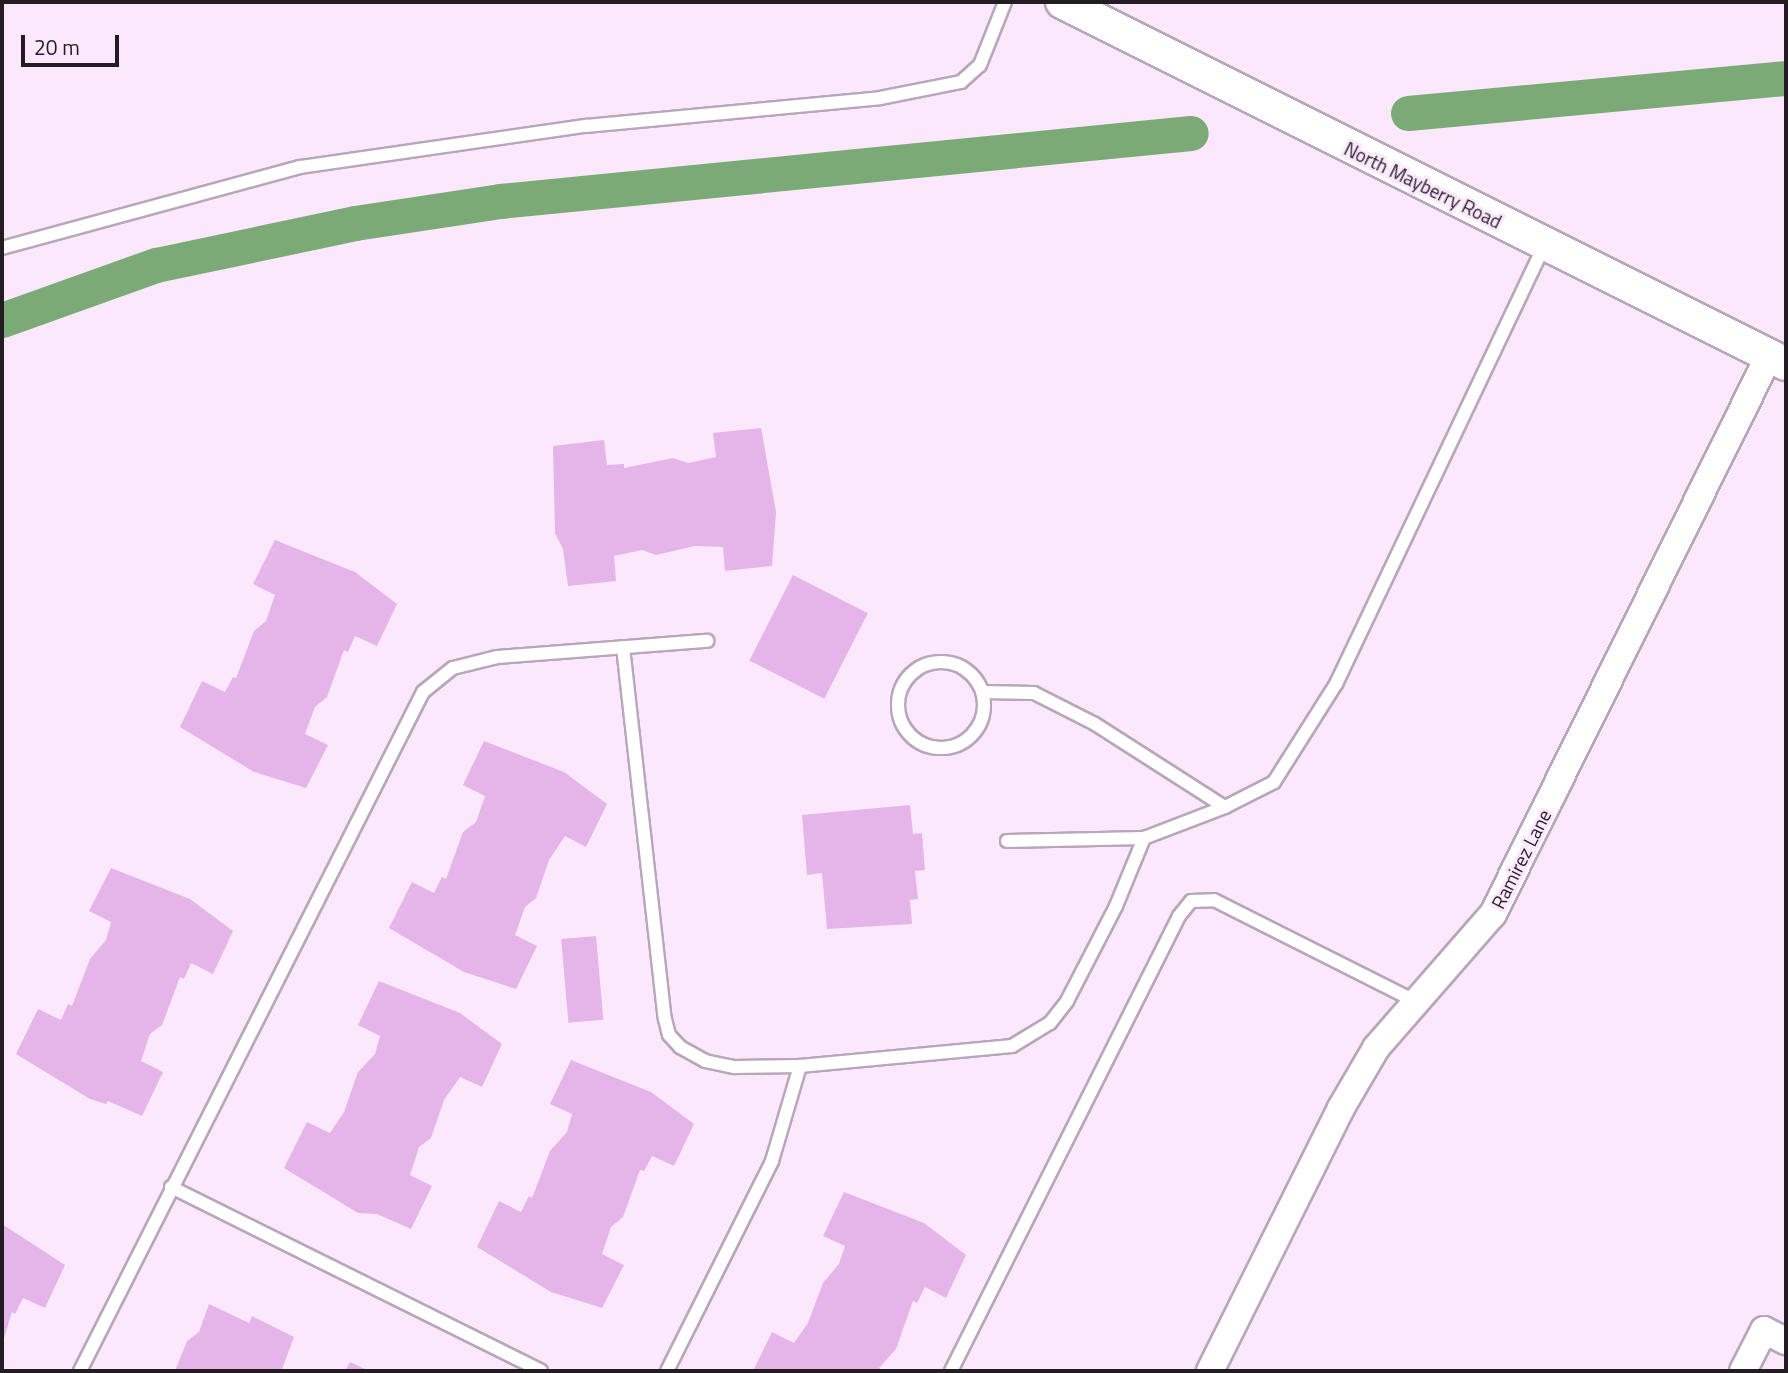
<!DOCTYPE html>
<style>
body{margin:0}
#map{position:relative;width:1788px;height:1373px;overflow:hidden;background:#fbe8fc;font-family:"Titillium Web",sans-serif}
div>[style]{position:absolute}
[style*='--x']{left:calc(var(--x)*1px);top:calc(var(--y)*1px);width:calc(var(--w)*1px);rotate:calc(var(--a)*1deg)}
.canal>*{height:35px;margin:-17.5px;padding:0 17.5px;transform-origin:17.5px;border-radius:17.5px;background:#7baa76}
.building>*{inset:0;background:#e5b5ea;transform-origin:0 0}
.roads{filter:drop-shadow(2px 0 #b8a6b9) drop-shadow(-2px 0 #b8a6b9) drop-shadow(0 2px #b8a6b9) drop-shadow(0 -2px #b8a6b9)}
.service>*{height:12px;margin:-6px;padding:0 6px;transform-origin:6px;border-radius:6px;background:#fff}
.service>.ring{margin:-6px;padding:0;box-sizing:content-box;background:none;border:12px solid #fff;border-radius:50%}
.minor>*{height:26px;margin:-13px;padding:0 13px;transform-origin:13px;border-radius:13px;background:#fff}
.tertiary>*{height:32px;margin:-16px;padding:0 16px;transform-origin:16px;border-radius:16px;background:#fff}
span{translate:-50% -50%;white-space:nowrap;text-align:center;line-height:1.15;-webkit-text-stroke:6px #fbe8fc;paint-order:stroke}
.street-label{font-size:19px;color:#231c23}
.frame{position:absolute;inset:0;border:4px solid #231c23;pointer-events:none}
.scale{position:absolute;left:21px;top:35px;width:98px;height:32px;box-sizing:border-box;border:4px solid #231c23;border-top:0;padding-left:9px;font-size:21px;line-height:24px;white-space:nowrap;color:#231c23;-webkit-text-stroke:5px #fbe8fc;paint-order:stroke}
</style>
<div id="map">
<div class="canal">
<i style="--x:1408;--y:113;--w:380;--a:-5.3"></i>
<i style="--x:2;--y:320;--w:164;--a:-19.7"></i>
<i style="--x:156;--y:265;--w:203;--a:-11.9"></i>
<i style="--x:355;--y:223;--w:147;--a:-8.6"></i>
<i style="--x:500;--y:201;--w:694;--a:-5.62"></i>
</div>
<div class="building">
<i style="clip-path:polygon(761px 428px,776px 512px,772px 566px,725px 571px,723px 547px,695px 546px,656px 555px,642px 550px,614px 556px,616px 581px,568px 586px,563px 549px,555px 533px,553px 446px,604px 440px,607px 465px,624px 464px,624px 468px,673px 458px,688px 463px,716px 457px,713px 433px)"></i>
<i style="clip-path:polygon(275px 540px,355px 572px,397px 604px,377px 646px,355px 636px,348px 652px,344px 650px,327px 697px,315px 707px,305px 734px,328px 745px,306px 788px,254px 772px,180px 727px,202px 681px,225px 692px,233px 677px,236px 678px,254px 631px,266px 621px,275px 595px,253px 584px)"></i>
<i style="left:793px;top:575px;width:84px;height:96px;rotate:27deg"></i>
<i style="clip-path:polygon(484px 741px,564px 772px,607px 804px,586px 847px,565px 836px,549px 860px,536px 898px,525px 907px,515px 935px,537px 946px,516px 989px,464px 972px,389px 928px,412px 882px,434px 893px,442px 877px,446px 879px,463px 832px,476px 822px,485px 796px,463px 785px)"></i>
<i style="clip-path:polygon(910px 805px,913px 834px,922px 833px,925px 870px,915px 871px,918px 899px,910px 900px,912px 924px,827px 929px,822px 873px,807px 875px,802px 815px)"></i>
<i style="clip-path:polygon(111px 868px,190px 899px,233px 931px,213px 974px,191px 963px,184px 979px,180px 977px,162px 1025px,150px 1034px,141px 1061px,163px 1072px,142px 1116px,108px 1101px,106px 1104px,90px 1099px,16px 1054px,38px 1009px,61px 1020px,68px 1004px,72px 1006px,90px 959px,106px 940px,111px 922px,89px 911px)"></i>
<i style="left:596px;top:936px;width:84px;height:35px;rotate:85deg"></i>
<i style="clip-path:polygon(379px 981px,460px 1013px,502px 1044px,482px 1087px,460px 1077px,444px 1100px,431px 1138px,419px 1147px,410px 1175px,432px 1186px,411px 1229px,377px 1214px,358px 1213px,284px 1168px,307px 1122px,330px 1133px,344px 1112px,358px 1072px,375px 1054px,380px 1036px,358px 1025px)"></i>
<i style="clip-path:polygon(571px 1060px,651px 1092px,694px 1124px,674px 1166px,652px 1156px,644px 1171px,640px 1170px,623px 1217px,611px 1227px,602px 1254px,624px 1265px,602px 1308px,551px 1292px,477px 1247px,499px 1201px,521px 1212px,529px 1196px,532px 1198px,550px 1151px,567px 1132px,572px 1114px,550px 1104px)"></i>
<i style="clip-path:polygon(844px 1192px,924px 1223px,966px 1255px,946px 1298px,925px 1287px,917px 1303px,913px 1301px,896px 1349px,879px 1368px,885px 1371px,753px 1371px,772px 1332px,794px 1343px,808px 1323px,823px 1283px,839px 1264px,845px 1246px,823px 1236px)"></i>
<i style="clip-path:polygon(2px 1224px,65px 1265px,45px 1308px,23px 1298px,15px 1314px,12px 1312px,2px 1345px)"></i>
<i style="clip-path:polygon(209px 1304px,249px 1323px,252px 1316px,294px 1337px,282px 1369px,286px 1371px,175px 1371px,187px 1341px,199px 1332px)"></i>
<i style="clip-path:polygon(350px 1362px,369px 1371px,345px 1371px)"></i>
</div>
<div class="roads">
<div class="service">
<i style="--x:2;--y:248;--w:309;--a:-15.2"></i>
<i style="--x:300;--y:167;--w:289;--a:-8.2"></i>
<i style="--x:586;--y:126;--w:295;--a:-5.4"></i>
<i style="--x:880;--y:98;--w:83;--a:-11.2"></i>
<i style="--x:961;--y:82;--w:25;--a:-42"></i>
<i style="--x:980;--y:65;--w:68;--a:-68.4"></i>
<i style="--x:623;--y:647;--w:374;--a:83.6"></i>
<i style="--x:665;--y:1019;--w:16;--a:76"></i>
<i style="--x:669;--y:1035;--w:16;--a:47"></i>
<i style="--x:680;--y:1047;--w:29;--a:29"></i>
<i style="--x:705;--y:1061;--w:30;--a:12"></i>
<i style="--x:734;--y:1067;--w:66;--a:-0.9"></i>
<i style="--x:800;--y:1066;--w:213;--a:-5.4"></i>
<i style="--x:1012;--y:1046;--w:44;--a:-31.2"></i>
<i style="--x:1050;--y:1023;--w:28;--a:-52"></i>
<i style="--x:1067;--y:1001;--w:107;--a:-62.7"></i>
<i style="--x:1116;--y:906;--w:74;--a:-67.6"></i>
<i style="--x:1144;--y:838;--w:87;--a:-20.9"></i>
<i style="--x:1225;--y:807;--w:55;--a:-27"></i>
<i style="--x:1274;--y:782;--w:116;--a:-57.7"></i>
<i style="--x:1336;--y:684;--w:486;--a:-64.6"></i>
<i class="ring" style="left:898px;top:662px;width:74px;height:74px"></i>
<i style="--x:983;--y:692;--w:51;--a:1.1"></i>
<i style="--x:1034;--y:693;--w:68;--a:26.9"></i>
<i style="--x:1095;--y:724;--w:154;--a:32.6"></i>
<i style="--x:1007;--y:841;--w:137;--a:-1.3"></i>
<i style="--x:171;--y:1187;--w:413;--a:26.4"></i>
<i style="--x:80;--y:1371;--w:761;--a:-63.2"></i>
<i style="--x:423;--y:692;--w:38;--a:-39"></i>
<i style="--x:453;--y:668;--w:45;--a:-14"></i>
<i style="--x:497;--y:657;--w:211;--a:-4.4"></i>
<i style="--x:667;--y:1371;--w:235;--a:-63.4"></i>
<i style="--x:772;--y:1161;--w:99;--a:-73.6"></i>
<i style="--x:951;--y:1371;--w:509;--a:-63.38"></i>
<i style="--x:1179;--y:916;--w:19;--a:-51"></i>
<i style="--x:1191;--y:901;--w:23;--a:-2"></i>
<i style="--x:1214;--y:900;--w:225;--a:26.7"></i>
</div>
<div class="minor">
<i style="--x:1210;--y:1371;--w:294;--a:-63.5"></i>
<i style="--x:1341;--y:1108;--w:69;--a:-59.7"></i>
<i style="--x:1376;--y:1048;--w:178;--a:-48.9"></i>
<i style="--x:1493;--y:914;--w:623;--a:-63.68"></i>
<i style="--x:1743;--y:1371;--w:46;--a:-62.9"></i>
<i style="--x:1764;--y:1330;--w:25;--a:27"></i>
</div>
<div class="tertiary">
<i style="--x:1062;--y:2;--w:809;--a:26.57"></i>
</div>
</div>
<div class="street-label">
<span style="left:1423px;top:185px;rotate:26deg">North Mayberry Road</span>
<span style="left:1521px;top:859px;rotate:-63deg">Ramirez Lane</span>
</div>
<div class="frame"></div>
<div class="scale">20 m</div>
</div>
